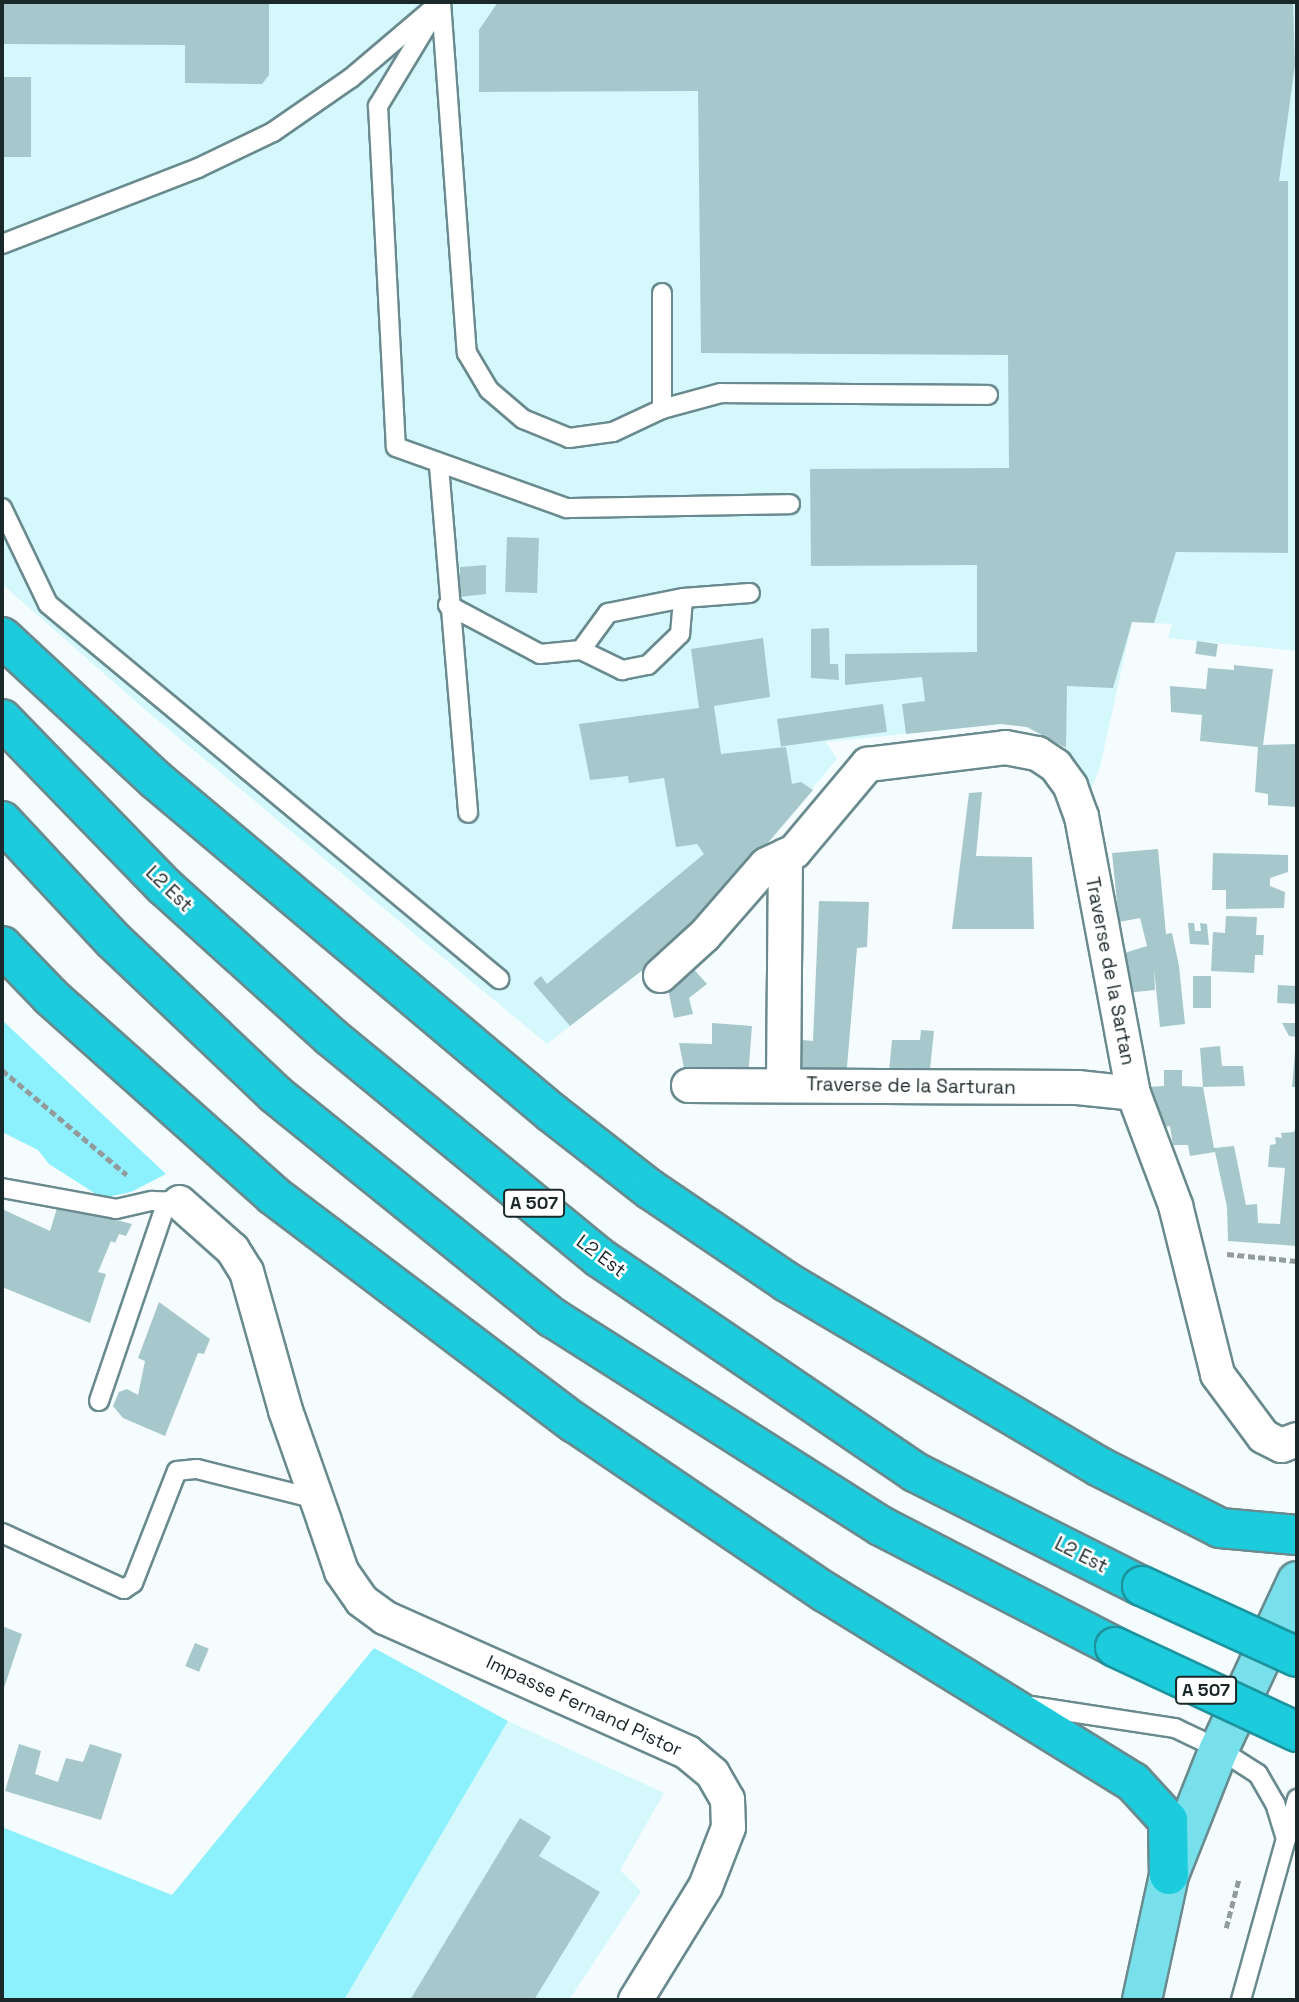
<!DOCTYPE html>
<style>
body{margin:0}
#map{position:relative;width:1299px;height:2002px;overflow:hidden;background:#f5fcfd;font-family:"Space Grotesk",sans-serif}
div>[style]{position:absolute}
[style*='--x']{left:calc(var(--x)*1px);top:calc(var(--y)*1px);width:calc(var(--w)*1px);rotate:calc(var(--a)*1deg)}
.built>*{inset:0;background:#d4f8fc}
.green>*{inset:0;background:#8df1fd}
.building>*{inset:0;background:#a6c8cc;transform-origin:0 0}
.path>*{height:4.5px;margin-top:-2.25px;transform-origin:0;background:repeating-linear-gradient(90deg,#929c9d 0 7px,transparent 0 10.5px)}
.roads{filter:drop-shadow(2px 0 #698a8e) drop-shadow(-2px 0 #698a8e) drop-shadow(0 2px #698a8e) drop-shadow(0 -2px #698a8e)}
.lane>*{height:18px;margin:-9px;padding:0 9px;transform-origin:9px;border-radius:9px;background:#fff}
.street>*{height:33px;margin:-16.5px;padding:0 16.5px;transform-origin:16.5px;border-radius:16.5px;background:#fff}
.primary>*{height:38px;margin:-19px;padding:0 19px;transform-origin:19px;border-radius:19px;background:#77e0ea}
.highway>*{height:38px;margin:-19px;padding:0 19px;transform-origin:19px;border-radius:19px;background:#1dccdc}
.bridges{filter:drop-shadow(2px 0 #1c939e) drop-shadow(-2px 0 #1c939e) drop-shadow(0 2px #1c939e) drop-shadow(0 -2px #1c939e)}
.highway-bridge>*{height:38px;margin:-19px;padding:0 19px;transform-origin:19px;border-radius:19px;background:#1dccdc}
span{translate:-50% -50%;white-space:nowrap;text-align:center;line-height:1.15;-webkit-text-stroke:5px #fff;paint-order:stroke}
.shield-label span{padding:2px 5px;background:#fff;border:2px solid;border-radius:5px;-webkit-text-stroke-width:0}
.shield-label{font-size:18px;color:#1b282a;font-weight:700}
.street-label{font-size:19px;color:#1b282a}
.frame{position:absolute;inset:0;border:4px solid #1b282a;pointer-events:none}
</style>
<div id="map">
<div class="built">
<i style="clip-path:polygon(2px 2px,1297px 2px,1297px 651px,1168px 638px,1172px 624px,1132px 622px,1100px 767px,1089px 795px,1080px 766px,1066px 748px,1027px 727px,1001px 724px,826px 742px,837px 759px,692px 932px,547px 1044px,150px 714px,2px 584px)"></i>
<i style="clip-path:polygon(508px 1721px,664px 1793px,620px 1870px,641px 1891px,569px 2000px,344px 2000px)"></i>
</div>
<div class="green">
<i style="clip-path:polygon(2px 1020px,166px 1174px,131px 1192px,102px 1198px,49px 1164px,38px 1150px,2px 1132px)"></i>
<i style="clip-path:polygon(374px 1648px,508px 1721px,344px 2000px,2px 2000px,2px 1827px,172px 1895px)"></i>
</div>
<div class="building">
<i style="clip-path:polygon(2px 2px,269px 2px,269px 75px,262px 84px,185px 83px,185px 45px,2px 44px)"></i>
<i style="clip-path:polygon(498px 2px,1293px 2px,1295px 65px,1279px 181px,1288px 181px,1288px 553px,1176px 552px,1154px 623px,1132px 622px,1113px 688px,1067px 686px,1066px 748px,1027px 727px,1001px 724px,906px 734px,902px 704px,925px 701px,922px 677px,845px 685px,845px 654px,977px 652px,977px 565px,811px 566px,810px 469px,1009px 468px,1008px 355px,701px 353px,698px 91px,479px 92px,479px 30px)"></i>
<i style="left:2px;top:77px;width:29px;height:80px"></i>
<i style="left:507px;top:537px;width:32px;height:55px;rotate:2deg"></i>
<i style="clip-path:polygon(486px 565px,486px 594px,460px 597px,460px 567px)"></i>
<i style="clip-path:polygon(829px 628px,830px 664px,838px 664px,839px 680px,811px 678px,811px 629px)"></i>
<i style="clip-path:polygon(763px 638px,770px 697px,714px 706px,721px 754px,786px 747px,792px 784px,801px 782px,813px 790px,692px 932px,570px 1026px,533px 983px,541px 976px,547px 984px,704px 854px,697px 844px,676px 847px,664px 778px,629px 783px,628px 776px,590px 780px,579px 724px,699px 708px,691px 649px)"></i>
<i style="left:1197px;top:641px;width:21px;height:13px;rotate:8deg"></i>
<i style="clip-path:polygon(1234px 665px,1273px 669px,1263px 745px,1297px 744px,1297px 807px,1268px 805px,1268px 794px,1255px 792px,1258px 747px,1200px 741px,1202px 715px,1171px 712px,1170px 686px,1206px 689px,1208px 668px,1234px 670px)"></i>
<i style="left:883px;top:704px;width:28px;height:107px;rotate:82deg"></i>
<i style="clip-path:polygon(982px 792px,976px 856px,1032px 857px,1034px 929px,952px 929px,969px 793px)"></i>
<i style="clip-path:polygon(1158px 849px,1166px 934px,1172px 933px,1179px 966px,1185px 1024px,1160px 1027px,1154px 969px,1155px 990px,1125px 993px,1118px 955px,1147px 946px,1140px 918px,1119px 922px,1112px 853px)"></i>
<i style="clip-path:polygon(1213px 853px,1288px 855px,1288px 872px,1270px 878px,1270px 886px,1285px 892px,1284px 908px,1226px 909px,1226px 890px,1212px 890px)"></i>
<i style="clip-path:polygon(819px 901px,869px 902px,867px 947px,857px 948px,846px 1079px,792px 1078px,792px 1039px,813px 1041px)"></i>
<i style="clip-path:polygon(1226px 916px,1257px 917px,1256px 935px,1264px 935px,1263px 955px,1255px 955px,1254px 973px,1211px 971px,1213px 932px,1225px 933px)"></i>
<i style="clip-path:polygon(1188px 923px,1194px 923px,1195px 931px,1201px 931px,1200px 923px,1207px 924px,1209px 945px,1190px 944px)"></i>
<i style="clip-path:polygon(690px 965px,707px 984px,689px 998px,693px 1014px,674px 1018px,667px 984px)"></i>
<i style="left:1193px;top:976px;width:18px;height:32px"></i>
<i style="left:1278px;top:985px;width:19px;height:18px;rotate:3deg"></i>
<i style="clip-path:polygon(712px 1023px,752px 1026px,748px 1078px,686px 1078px,679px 1043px,712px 1044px)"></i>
<i style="clip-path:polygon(1282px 1023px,1297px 1023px,1297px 1037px,1289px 1036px)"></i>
<i style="clip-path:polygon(921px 1030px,934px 1031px,930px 1069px,921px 1068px,922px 1074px,889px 1072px,892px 1040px,920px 1040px)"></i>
<i style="clip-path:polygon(1220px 1046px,1222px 1066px,1243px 1066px,1245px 1086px,1203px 1087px,1214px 1148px,1234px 1146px,1246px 1205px,1257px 1204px,1258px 1223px,1280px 1224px,1285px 1168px,1268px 1167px,1270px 1145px,1276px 1144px,1275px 1137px,1282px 1138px,1281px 1133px,1294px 1132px,1297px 1122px,1297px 1246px,1228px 1241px,1227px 1207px,1215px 1152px,1190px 1156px,1188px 1145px,1173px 1145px,1170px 1126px,1160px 1128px,1147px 1087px,1164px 1086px,1164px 1070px,1182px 1070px,1182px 1086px,1203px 1087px,1200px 1048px)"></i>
<i style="clip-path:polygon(1295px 1052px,1297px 1087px,1292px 1087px)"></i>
<i style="clip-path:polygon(58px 1205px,132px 1224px,126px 1236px,119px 1234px,115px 1243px,111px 1241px,98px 1272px,106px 1274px,90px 1323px,2px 1287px,2px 1209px,50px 1231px)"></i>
<i style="clip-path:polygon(159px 1302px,210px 1339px,204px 1354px,198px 1353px,165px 1436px,123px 1418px,113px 1406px,119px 1392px,127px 1389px,138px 1395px,145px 1361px,138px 1358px)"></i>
<i style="clip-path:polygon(2px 1626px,22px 1634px,2px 1694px)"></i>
<i style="left:195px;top:1643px;width:15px;height:25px;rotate:23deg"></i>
<i style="clip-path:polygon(19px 1744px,41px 1751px,35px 1774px,58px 1782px,66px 1758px,83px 1762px,90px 1744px,122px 1754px,101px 1820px,5px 1791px)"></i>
<i style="clip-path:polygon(520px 1818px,551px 1837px,539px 1856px,600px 1892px,534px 2000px,410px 2000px)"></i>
</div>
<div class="path">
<i style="--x:2;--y:1070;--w:163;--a:40"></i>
<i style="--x:1227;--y:1254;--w:70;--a:5.7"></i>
<i style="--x:1226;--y:1928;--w:52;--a:-75.4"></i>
</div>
<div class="roads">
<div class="lane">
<i style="--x:441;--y:2;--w:352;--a:85.8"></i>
<i style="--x:467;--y:353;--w:43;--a:59.3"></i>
<i style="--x:489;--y:390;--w:45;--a:40.5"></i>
<i style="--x:523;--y:419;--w:50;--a:22.4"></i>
<i style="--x:569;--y:438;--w:44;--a:-7.8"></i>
<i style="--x:613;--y:432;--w:54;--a:-25.1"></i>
<i style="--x:662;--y:409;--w:61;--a:-15.2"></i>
<i style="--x:721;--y:393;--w:267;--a:0.4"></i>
<i style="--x:441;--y:2;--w:122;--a:121.2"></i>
<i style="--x:378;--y:106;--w:341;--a:87"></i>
<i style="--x:396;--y:447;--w:181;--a:19.7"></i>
<i style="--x:566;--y:508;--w:224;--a:-1"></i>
<i style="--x:2;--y:244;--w:210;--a:-21.2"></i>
<i style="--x:198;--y:168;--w:83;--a:-25.6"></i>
<i style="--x:273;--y:132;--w:95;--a:-34.7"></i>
<i style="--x:351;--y:78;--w:104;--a:-40.3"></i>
<i style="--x:662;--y:293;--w:116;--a:90"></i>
<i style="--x:439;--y:466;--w:348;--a:85.2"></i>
<i style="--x:2;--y:508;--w:106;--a:64.4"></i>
<i style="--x:48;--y:604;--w:587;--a:39.74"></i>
<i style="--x:448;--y:605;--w:104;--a:28"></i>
<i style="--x:540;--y:654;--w:41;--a:-5.6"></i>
<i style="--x:581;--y:650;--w:46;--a:26"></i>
<i style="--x:622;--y:670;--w:26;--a:-11"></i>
<i style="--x:648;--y:665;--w:45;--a:-44.1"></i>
<i style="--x:680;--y:634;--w:36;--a:-85"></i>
<i style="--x:683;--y:598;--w:67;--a:-4.3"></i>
<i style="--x:581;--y:650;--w:46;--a:-53.9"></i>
<i style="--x:608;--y:613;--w:76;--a:-11.3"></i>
<i style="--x:2;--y:1188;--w:116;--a:10.4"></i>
<i style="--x:116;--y:1209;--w:37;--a:-13"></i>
<i style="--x:152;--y:1201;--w:24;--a:2"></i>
<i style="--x:99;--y:1401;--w:211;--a:-71.2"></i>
<i style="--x:2;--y:1533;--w:134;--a:24.7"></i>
<i style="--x:124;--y:1589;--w:11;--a:-34"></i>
<i style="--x:133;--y:1583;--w:120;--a:-68.6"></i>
<i style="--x:177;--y:1471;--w:20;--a:-6"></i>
<i style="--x:197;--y:1469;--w:123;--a:14.1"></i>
<i style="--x:1031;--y:1706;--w:146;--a:8.7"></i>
<i style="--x:1175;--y:1728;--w:49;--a:25.5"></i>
<i style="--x:1219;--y:1749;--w:46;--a:32.7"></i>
<i style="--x:1258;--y:1774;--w:34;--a:60"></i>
<i style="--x:1275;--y:1803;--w:38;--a:73"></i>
<i style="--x:1241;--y:2000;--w:209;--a:-74.4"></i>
</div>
<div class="street">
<i style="--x:660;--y:975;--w:59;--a:-42.3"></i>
<i style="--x:704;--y:935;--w:94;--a:-48.9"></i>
<i style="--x:766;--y:864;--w:31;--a:-25"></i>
<i style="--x:794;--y:851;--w:114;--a:-50"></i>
<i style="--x:867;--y:764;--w:139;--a:-7"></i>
<i style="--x:1005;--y:747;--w:33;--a:11"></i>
<i style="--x:1037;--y:753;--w:22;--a:34"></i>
<i style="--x:1055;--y:765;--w:26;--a:54"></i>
<i style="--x:1070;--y:786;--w:32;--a:70"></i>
<i style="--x:1081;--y:816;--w:282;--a:79.4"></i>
<i style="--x:1133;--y:1093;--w:120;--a:69.4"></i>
<i style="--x:1175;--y:1205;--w:174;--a:76"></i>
<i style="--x:1217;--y:1374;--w:77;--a:53.4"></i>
<i style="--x:1263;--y:1436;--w:20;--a:27"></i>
<i style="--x:1281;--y:1445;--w:17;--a:-21"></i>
<i style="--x:783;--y:1084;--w:229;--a:-89.5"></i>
<i style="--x:688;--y:1085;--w:389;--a:0.3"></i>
<i style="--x:1077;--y:1087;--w:56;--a:6.1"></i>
<i style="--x:179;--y:1202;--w:71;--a:41.6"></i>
<i style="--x:232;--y:1249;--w:26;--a:58"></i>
<i style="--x:246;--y:1271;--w:144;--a:74.3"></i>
<i style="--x:285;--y:1410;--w:118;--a:70.6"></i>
<i style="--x:324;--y:1521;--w:53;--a:71.2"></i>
<i style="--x:341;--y:1571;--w:35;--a:55"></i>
<i style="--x:361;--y:1600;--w:29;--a:36"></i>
<i style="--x:384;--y:1617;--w:332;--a:24"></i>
<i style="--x:687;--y:1752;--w:33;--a:40"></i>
<i style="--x:712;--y:1773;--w:30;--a:60"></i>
<i style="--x:727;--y:1799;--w:28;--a:88"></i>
<i style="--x:728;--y:1827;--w:63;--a:111.3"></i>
<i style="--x:705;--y:1886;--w:134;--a:121.6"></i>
</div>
<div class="primary">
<i style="--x:1142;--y:2000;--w:128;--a:-77.8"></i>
<i style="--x:1169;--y:1875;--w:136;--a:-68.4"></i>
<i style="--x:1219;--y:1749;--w:185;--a:-65.1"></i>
</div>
<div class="highway">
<i style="--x:2;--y:637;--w:210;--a:42.9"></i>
<i style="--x:156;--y:780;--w:517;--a:40.06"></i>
<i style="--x:552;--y:1113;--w:125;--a:37.9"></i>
<i style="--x:651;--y:1190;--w:164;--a:34.1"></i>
<i style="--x:787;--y:1282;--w:361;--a:30.6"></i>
<i style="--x:1098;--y:1466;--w:137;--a:26.9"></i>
<i style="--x:1220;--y:1528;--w:77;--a:5.2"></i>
<i style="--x:2;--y:719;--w:233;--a:45.9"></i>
<i style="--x:164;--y:886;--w:225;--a:42.1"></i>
<i style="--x:331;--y:1037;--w:348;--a:39.4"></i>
<i style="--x:600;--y:1258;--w:381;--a:34.2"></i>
<i style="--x:915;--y:1472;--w:254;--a:26.7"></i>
<i style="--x:2;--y:821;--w:164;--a:47"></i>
<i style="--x:114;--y:941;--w:222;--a:43.5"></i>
<i style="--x:275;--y:1094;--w:357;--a:38.9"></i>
<i style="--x:553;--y:1318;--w:388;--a:32.4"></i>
<i style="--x:881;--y:1526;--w:263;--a:27.3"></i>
<i style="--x:2;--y:946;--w:71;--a:46.1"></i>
<i style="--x:51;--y:997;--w:297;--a:41.7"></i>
<i style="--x:273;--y:1195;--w:378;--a:37.1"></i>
<i style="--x:575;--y:1423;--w:302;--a:34.1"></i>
<i style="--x:825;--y:1592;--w:362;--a:31.7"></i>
<i style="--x:1133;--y:1782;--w:52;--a:47.4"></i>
<i style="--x:1168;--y:1820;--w:55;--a:89"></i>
</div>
</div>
<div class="bridges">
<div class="highway-bridge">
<i style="--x:1142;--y:1586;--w:170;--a:24.6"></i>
<i style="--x:1115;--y:1647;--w:201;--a:25"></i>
</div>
</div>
<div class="shield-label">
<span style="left:534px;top:1203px">A 507</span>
<span style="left:1206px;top:1690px">A 507</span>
</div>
<div class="street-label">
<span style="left:169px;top:889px;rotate:44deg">L2 Est</span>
<span style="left:1110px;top:971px;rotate:79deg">Traverse de la Sartan</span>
<span style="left:911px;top:1086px;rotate:1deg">Traverse de la Sarturan</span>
<span style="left:601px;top:1256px;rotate:37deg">L2 Est</span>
<span style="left:1081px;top:1555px;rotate:27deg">L2 Est</span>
<span style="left:584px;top:1706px;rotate:25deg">Impasse Fernand Pistor</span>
</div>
<div class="frame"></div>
</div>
